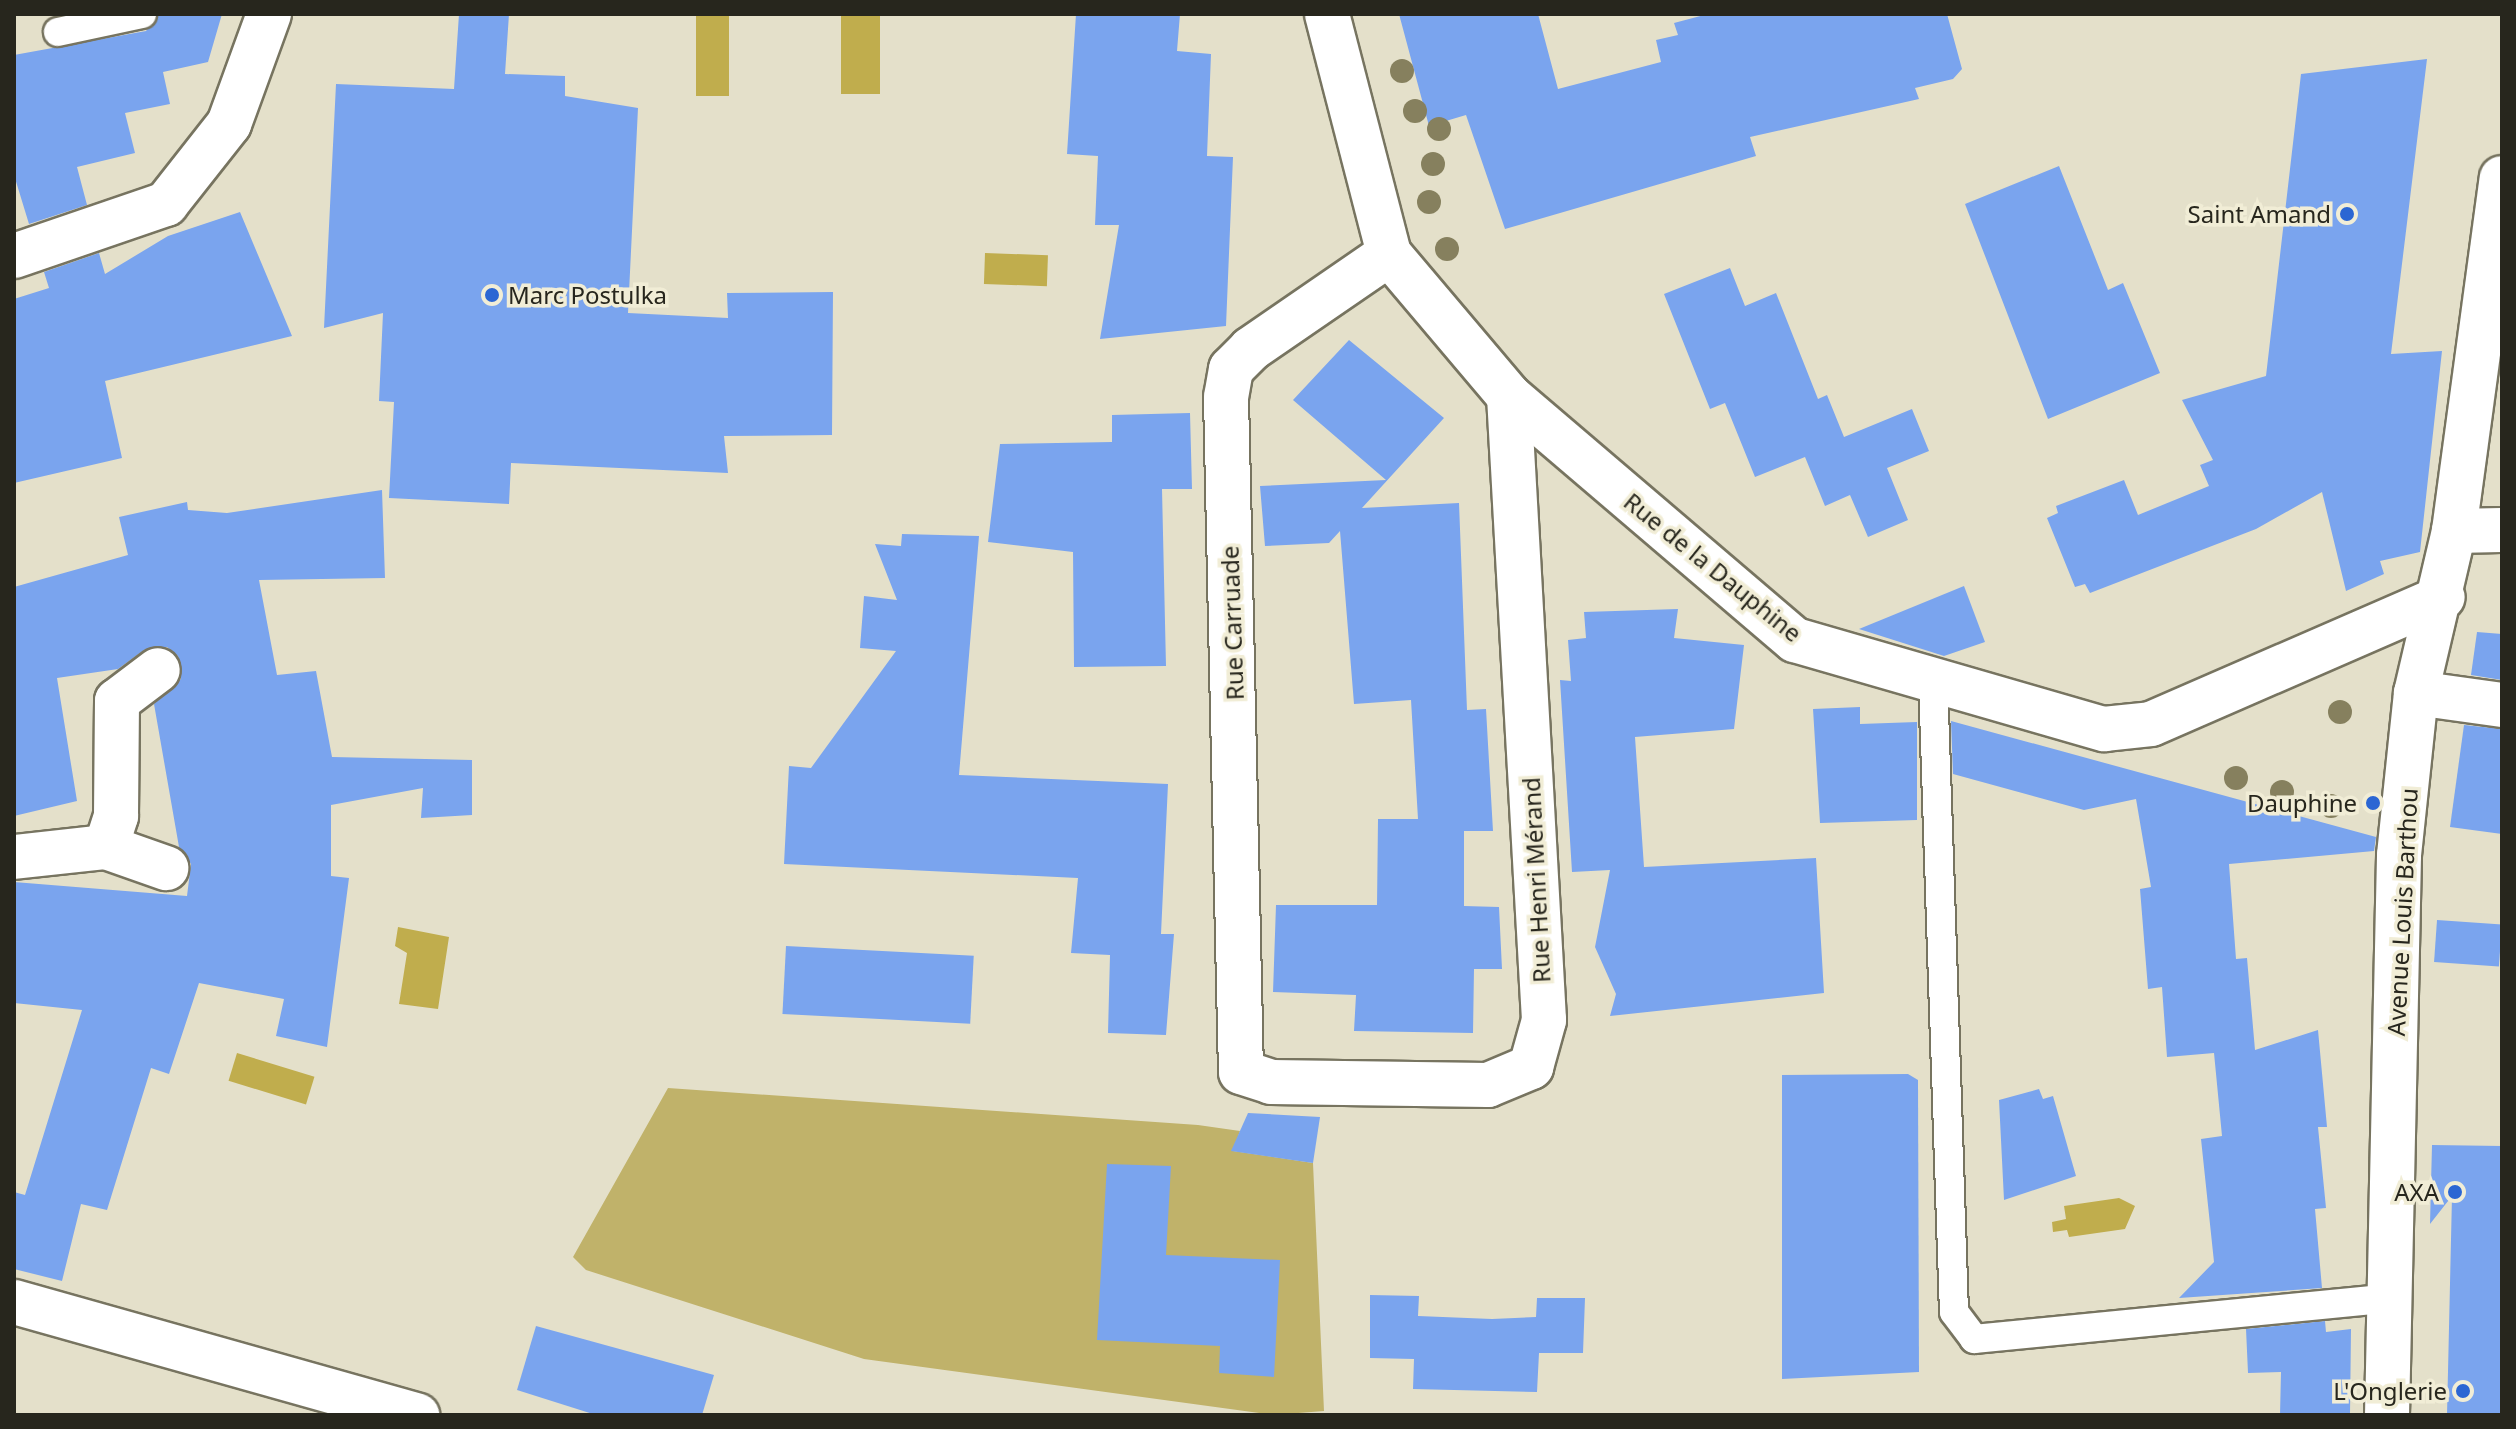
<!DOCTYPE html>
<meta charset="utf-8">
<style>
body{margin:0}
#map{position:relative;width:2516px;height:1429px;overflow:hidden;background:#e4e0ca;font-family:"Noto Sans",sans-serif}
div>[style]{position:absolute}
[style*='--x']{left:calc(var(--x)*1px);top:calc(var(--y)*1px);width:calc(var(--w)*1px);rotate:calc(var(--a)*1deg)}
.green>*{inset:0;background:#c0b26a}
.water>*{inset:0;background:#c0ad4d;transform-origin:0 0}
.building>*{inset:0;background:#7aa4ee;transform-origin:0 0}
.roads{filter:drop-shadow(2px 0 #777460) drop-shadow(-2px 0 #777460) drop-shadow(0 2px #777460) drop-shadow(0 -2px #777460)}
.lane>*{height:28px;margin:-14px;padding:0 14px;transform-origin:14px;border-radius:14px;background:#fff}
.street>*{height:44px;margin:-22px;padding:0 22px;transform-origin:22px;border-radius:22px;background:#fff}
.secondary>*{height:44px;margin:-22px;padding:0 22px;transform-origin:22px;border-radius:22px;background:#fff}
.trees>*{width:24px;height:24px;margin:-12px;border-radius:50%;background:#86805e}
.dots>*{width:22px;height:22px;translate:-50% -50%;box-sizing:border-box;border:4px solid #f1edd6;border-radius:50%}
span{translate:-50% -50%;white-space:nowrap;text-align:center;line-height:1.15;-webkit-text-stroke:7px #f1edd6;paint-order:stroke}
.poi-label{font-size:24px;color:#27261d}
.right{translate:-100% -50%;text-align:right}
.left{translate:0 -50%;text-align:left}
.street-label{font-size:24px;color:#27261d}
.frame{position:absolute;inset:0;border:16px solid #27261d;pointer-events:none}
</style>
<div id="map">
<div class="green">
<i style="clip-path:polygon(668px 1088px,1198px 1125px,1240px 1131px,1233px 1151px,1313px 1163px,1324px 1411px,1273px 1415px,864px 1359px,586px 1270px,573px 1257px)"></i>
</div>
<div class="water">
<i style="left:696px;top:14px;width:33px;height:82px"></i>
<i style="left:841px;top:14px;width:39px;height:80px"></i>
<i style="left:985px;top:253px;width:63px;height:31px;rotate:2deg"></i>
<i style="clip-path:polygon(398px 927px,449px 937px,438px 1009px,399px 1004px,407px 953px,395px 946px)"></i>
<i style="left:237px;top:1053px;width:81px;height:29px;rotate:17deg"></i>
<i style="clip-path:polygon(2119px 1198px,2135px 1206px,2125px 1229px,2069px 1237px,2067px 1230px,2053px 1232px,2052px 1222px,2066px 1219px,2064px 1206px)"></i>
</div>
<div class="building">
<i style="clip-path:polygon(159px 14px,222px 14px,208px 62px,163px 72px,170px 104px,125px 113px,135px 153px,77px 167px,87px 205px,29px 224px,14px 175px,14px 55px,146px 31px)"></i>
<i style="clip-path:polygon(459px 14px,509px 14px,505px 74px,565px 76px,565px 96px,638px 108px,628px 313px,728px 318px,727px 293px,833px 292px,832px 435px,724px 436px,728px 473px,511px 463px,509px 504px,389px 498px,394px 402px,379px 401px,383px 313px,324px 328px,336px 84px,454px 89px)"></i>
<i style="clip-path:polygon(1076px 14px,1180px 14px,1177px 51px,1211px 54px,1207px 156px,1233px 157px,1226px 326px,1100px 339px,1119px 225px,1095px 225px,1098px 156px,1067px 154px)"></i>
<i style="clip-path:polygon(1399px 14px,1538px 14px,1558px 89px,1661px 62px,1656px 40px,1678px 35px,1674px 23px,1708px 14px,1947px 14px,1962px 69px,1953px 79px,1915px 88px,1919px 99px,1750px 137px,1756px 156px,1505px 229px,1466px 115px,1429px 126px)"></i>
<i style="clip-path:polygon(2427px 59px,2391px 354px,2442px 351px,2420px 552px,2380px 561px,2384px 574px,2346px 591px,2322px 492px,2256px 529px,2090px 593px,2085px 584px,2075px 587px,2047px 518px,2058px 513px,2056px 506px,2124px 480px,2138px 515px,2209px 486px,2200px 465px,2213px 460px,2182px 400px,2266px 376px,2301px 74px)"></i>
<i style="clip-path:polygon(2059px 166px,2108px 290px,2123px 283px,2160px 373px,2048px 419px,1965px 204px)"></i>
<i style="clip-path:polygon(240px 212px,292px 336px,105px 381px,122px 458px,14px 483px,14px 299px,49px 288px,44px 272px,99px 253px,105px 274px,168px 236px)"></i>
<i style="clip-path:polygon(1730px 268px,1745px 306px,1776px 293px,1818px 399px,1827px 395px,1844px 437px,1912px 409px,1929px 451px,1887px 468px,1908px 520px,1868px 537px,1850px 495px,1825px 506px,1805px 457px,1755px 477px,1725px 403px,1710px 409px,1664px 294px)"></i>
<i style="clip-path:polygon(1349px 340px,1444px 418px,1362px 508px,1459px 503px,1467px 710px,1486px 709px,1493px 831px,1464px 831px,1464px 906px,1499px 907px,1502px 969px,1474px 969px,1473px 1033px,1354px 1031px,1356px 995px,1273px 992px,1276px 905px,1377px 905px,1378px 819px,1418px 819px,1411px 700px,1354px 704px,1340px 531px,1329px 543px,1265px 546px,1260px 486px,1386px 480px,1293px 400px)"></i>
<i style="clip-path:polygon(1190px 413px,1192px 489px,1162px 489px,1166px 666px,1074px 667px,1073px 552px,988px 542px,1000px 444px,1112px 442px,1112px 415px)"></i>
<i style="clip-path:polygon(382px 490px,385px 578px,259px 580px,277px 675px,316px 671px,332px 757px,472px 760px,472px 815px,421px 818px,423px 788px,331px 805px,331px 876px,349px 878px,327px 1047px,276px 1036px,284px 999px,199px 983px,169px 1074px,151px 1068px,107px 1210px,81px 1204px,62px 1281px,14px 1269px,14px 1192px,25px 1195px,82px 1010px,14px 1003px,14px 882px,187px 896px,191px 864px,179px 847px,154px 704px,181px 679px,178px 656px,167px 647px,144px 650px,118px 669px,57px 678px,77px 801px,14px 816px,14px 587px,128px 555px,119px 517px,187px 502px,188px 510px,227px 513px)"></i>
<i style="clip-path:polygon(902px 534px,979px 536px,959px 775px,1168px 784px,1161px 934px,1174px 934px,1166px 1035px,1108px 1033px,1110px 955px,1071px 953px,1078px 878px,784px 864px,789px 766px,811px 768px,896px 651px,860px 648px,864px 596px,897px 600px,875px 544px,901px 546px)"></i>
<i style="clip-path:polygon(1964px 586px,1985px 642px,1944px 656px,1859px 629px)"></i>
<i style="clip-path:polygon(1678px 609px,1674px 638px,1744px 645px,1734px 729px,1635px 737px,1644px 867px,1816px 858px,1824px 993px,1610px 1016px,1616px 994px,1595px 947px,1610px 870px,1572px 872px,1560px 680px,1571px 681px,1568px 640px,1586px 638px,1584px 612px)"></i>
<i style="clip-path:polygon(2477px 632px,2502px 634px,2502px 680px,2471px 675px)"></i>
<i style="clip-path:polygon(1860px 707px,1860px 724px,1917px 722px,1917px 820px,1820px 823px,1813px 709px)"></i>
<i style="clip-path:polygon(1951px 721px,2376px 837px,2374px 851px,2229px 864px,2236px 959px,2247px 958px,2255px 1050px,2318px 1030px,2327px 1127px,2318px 1127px,2326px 1208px,2315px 1209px,2322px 1288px,2179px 1298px,2214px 1262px,2201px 1139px,2222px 1136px,2214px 1053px,2167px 1057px,2162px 987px,2148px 989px,2140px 889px,2151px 887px,2136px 799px,2084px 810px,1953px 774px)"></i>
<i style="clip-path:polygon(2464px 725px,2502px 729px,2502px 834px,2450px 827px)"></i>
<i style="left:2437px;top:920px;width:65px;height:42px;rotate:4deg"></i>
<i style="left:786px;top:946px;width:188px;height:68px;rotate:3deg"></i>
<i style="clip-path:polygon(1908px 1074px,1918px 1080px,1919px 1372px,1782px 1379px,1782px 1075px)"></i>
<i style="clip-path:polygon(2039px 1089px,2043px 1099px,2053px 1096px,2076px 1176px,2004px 1200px,1999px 1100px)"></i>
<i style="clip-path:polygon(1248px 1113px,1320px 1117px,1313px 1163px,1231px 1151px)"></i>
<i style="clip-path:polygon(2432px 1145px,2502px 1146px,2502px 1415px,2447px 1415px,2452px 1196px,2430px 1224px)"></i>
<i style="clip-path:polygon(1107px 1164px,1171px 1166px,1166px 1255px,1280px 1260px,1274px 1377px,1219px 1373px,1220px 1346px,1097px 1340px)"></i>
<i style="clip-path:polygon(1370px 1295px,1419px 1296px,1418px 1316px,1492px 1319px,1536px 1317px,1537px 1298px,1585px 1298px,1583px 1353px,1539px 1353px,1537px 1392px,1413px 1389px,1414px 1359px,1370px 1358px)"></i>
<i style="clip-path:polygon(2325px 1321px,2326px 1332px,2351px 1329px,2350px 1415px,2280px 1415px,2281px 1372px,2248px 1373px,2246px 1329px)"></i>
<i style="clip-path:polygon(536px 1326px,714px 1375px,702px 1415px,596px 1415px,517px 1390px)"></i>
</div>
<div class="roads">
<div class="lane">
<i style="--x:58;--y:32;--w:86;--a:-12.1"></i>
<i style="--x:1933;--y:680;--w:632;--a:88.1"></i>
<i style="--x:1954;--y:1312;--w:34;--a:53"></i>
<i style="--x:1974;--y:1339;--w:418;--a:-5.6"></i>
</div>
<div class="street">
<i style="--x:1327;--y:14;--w:248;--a:75.5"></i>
<i style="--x:1389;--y:254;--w:186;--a:49.8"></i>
<i style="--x:1509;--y:396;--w:376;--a:40.5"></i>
<i style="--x:1795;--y:640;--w:322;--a:16.1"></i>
<i style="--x:2104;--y:729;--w:47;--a:-6.1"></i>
<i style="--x:2151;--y:724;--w:318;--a:-23.5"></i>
<i style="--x:1389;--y:254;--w:168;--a:145.5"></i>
<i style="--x:1251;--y:349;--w:28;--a:135"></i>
<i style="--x:1231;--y:369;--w:28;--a:100"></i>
<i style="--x:1226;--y:397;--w:675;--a:88.73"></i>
<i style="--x:1241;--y:1072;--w:32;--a:18"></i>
<i style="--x:1271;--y:1082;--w:217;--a:0.8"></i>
<i style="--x:1488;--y:1085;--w:47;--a:-22.7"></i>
<i style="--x:1531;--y:1067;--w:49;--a:-74.5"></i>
<i style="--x:1544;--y:1020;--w:625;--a:-93.21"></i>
<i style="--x:2454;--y:531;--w:48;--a:-1.2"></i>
<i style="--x:2416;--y:693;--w:87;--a:7.9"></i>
<i style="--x:106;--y:847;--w:64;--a:19.3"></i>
<i style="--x:14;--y:857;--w:93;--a:-6.2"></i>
<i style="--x:106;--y:847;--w:33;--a:-72"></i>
<i style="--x:116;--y:816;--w:115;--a:-89.5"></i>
<i style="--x:117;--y:701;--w:51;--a:-37.1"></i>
<i style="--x:14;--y:1302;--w:419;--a:15.7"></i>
</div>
<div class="secondary">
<i style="--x:14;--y:256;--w:161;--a:-18.9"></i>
<i style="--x:166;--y:204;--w:102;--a:-51.8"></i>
<i style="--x:229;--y:124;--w:117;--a:-70"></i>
<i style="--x:2387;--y:1415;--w:560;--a:-88.77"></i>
<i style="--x:2399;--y:855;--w:163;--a:-84"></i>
<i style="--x:2416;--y:693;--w:166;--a:-76.8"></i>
<i style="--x:2454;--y:531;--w:356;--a:-82.3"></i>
</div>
</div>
<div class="trees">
<i style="left:1402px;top:71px"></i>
<i style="left:1415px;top:111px"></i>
<i style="left:1439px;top:129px"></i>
<i style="left:1433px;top:164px"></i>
<i style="left:1429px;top:202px"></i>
<i style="left:1447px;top:249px"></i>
<i style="left:2340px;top:712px"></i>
<i style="left:2236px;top:778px"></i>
<i style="left:2282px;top:792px"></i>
<i style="left:2331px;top:806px"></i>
</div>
<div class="dots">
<i style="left:2347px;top:214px;background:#2b66d3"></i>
<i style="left:492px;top:295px;background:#2b66d3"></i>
<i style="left:2373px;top:803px;background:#2b66d3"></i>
<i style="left:2455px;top:1192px;background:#2b66d3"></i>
<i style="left:2463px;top:1391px;background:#2b66d3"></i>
</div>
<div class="poi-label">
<span class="right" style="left:2331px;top:214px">Saint Amand</span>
<span class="left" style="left:508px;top:295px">Marc Postulka</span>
<span class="right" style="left:2357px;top:803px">Dauphine</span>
<span class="right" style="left:2439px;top:1192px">AXA</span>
<span class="right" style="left:2447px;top:1391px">L'Onglerie</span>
</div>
<div class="street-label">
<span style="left:1713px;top:567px;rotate:39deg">Rue de la Dauphine</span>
<span style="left:1232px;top:623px;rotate:-92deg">Rue Carruade</span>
<span style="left:1536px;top:880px;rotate:-93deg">Rue Henri Mérand</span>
<span style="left:2402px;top:912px;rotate:-87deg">Avenue Louis Barthou</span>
</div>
<div class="frame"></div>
</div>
